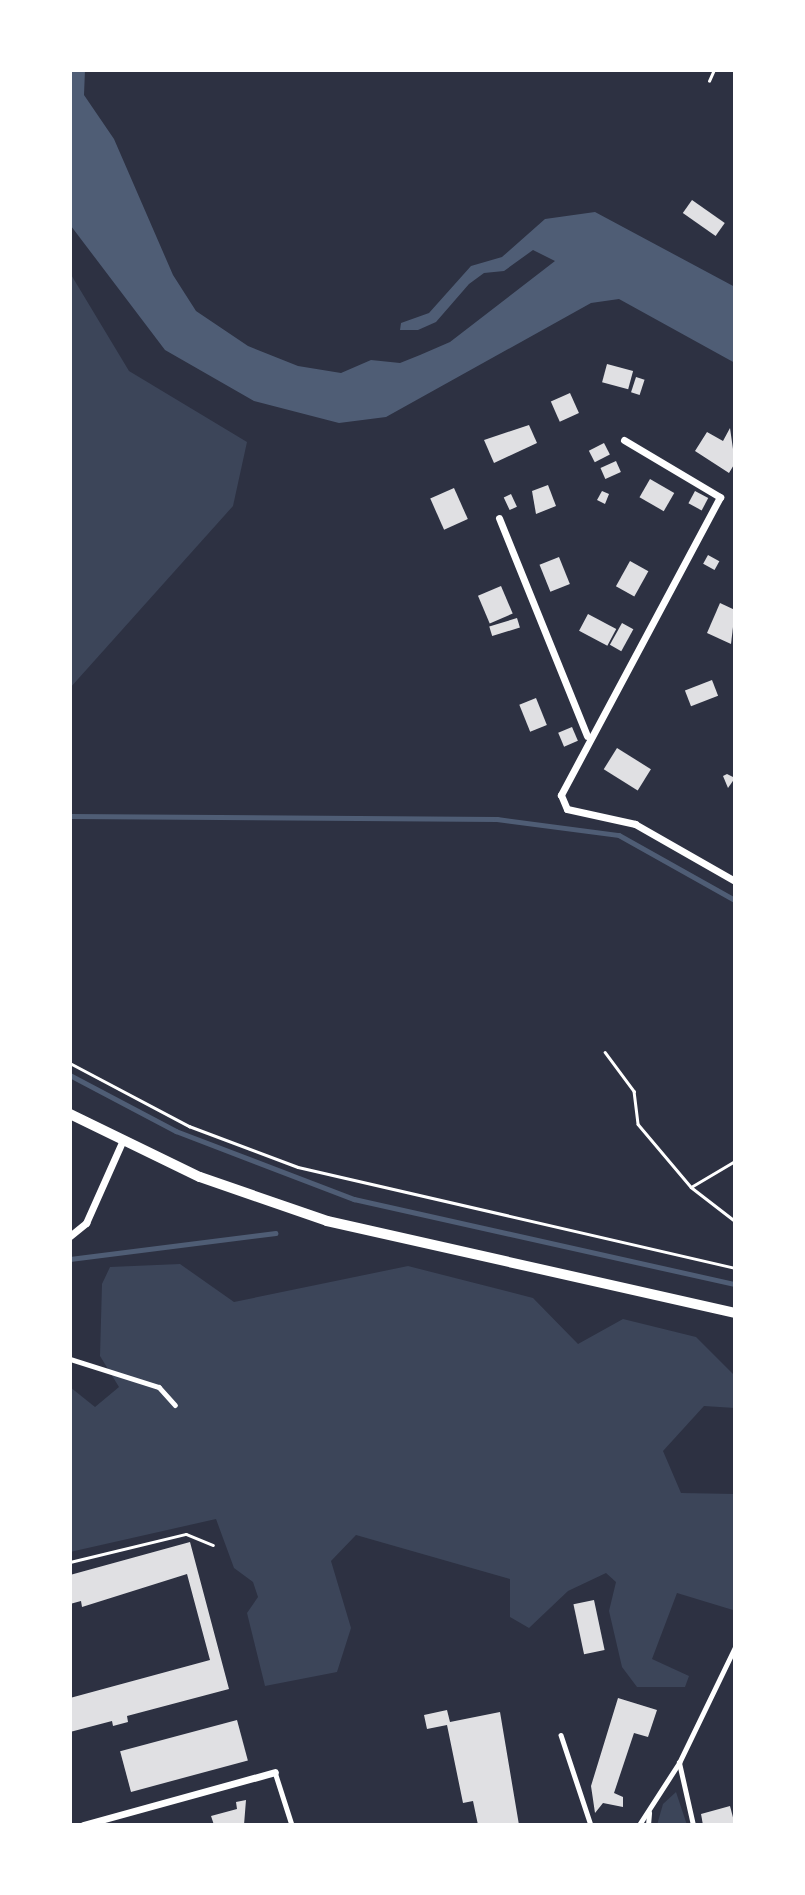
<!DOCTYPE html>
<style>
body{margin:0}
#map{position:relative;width:805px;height:1895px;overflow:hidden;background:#2d3142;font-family:Commissioner,sans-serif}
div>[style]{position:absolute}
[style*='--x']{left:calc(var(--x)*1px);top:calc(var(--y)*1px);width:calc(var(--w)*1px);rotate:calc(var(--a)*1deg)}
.green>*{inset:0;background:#3c4559}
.water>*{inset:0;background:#4f5d75}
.stream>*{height:4.5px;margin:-2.25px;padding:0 2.25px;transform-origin:2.25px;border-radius:2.25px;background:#4f5d75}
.building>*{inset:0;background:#e0e0e3;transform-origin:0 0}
.path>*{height:2.5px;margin:-1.25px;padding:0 1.25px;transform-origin:1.25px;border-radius:1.25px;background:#fff}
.service>*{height:4.5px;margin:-2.25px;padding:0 2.25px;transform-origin:2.25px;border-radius:2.25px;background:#fff}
.minor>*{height:7px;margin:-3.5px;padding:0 3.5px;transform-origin:3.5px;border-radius:3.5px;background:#fff}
.tertiary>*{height:10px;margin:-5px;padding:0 5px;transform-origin:5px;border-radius:5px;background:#fff}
span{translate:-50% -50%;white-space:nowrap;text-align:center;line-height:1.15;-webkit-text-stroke:7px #fff;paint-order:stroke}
.frame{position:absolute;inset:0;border:72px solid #fff;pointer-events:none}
</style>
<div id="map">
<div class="green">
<i style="clip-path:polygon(70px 273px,129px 371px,247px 442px,233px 506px,70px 688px)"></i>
<i style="clip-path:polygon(180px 1264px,234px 1302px,408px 1266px,533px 1298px,578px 1344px,623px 1319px,696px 1337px,735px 1376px,735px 1408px,704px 1406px,663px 1451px,681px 1493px,735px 1494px,735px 1605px,733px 1610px,677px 1593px,652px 1659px,689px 1676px,685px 1687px,637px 1687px,622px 1667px,609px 1611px,616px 1582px,606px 1573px,568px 1591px,529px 1628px,510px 1617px,510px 1579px,356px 1535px,331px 1561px,351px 1628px,337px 1672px,265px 1686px,247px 1613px,258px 1597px,253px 1582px,234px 1568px,216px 1519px,70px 1552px,70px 1387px,95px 1407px,119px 1387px,100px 1356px,102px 1284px,110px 1267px)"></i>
<i style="clip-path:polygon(676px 1792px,687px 1825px,657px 1825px,663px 1804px)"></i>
</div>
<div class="water">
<i style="clip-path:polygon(70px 70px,85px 70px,84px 95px,114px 139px,173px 275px,196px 311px,248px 346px,298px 366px,341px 373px,371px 360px,400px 363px,420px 355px,450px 342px,555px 261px,533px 250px,504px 271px,484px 273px,469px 284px,436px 322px,418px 330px,400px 330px,401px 323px,429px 313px,471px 266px,502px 257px,545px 219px,595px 212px,735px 287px,735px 363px,619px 299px,591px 303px,386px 417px,339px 423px,254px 401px,165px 350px,71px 226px)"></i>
</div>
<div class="stream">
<i style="--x:70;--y:816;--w:427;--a:0.4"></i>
<i style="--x:497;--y:819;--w:123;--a:7.5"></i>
<i style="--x:619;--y:835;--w:133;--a:29.3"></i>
<i style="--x:70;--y:1075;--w:120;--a:27.8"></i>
<i style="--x:176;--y:1131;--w:191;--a:20.9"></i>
<i style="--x:354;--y:1199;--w:390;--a:12.6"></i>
<i style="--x:70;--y:1259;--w:207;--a:-7.2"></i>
</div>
<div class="building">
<i style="left:692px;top:200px;width:40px;height:16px;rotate:35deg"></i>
<i style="left:607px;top:364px;width:27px;height:19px;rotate:15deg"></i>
<i style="left:636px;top:377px;width:9px;height:16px;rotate:18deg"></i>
<i style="left:570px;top:393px;width:22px;height:21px;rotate:66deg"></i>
<i style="clip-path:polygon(529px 425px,537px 443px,494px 463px,484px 440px)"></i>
<i style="clip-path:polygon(730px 428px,735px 463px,729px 473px,695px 451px,707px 432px,723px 441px)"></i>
<i style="left:604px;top:443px;width:13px;height:17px;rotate:63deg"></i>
<i style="left:616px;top:461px;width:12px;height:17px;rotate:66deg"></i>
<i style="left:650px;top:479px;width:28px;height:21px;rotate:30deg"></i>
<i style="clip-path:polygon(548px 485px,556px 506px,536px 514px,532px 491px)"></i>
<i style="left:454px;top:488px;width:34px;height:26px;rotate:66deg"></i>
<i style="clip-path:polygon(602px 491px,609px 494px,605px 504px,597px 500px)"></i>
<i style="left:695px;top:491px;width:15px;height:14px;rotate:28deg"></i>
<i style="left:511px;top:494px;width:14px;height:8px;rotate:65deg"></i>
<i style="left:708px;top:555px;width:13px;height:10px;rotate:29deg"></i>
<i style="left:559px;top:557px;width:29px;height:21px;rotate:68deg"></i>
<i style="left:630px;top:561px;width:21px;height:29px;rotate:29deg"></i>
<i style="left:501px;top:586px;width:30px;height:25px;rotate:67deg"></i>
<i style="clip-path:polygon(720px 603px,735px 610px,731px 644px,707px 633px)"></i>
<i style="left:588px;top:614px;width:32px;height:19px;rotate:28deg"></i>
<i style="left:517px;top:618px;width:10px;height:29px;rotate:73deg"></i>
<i style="left:622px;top:623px;width:13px;height:25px;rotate:29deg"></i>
<i style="left:712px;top:680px;width:17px;height:29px;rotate:69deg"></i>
<i style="left:536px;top:698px;width:29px;height:18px;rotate:68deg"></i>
<i style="left:572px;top:727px;width:15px;height:15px;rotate:67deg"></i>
<i style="left:617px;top:748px;width:40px;height:25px;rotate:32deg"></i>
<i style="clip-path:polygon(727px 774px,735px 778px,728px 788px,723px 776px)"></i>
<i style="clip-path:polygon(190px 1542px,229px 1689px,127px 1716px,128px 1722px,113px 1726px,112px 1721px,70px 1732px,70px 1698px,210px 1660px,187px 1574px,82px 1607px,81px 1601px,70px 1604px,70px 1575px)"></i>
<i style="left:594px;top:1600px;width:51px;height:21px;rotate:78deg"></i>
<i style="clip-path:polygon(618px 1698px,657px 1710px,648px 1737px,634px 1733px,614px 1793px,623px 1797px,623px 1807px,603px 1803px,595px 1813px,591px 1786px)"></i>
<i style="clip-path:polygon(447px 1710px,450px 1722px,500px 1712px,519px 1825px,478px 1825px,473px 1801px,463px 1803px,447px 1725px,427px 1729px,424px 1715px)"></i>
<i style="left:237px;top:1720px;width:42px;height:121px;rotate:75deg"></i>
<i style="clip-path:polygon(246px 1800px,244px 1825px,214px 1825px,211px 1816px,237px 1809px,236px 1802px)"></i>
<i style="clip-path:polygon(730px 1806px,735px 1825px,703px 1825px,701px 1814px)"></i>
</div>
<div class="path">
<i style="--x:709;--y:81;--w:12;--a:-66"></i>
<i style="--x:605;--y:1052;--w:49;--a:53.4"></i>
<i style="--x:634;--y:1091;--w:33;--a:83"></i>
<i style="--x:638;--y:1124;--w:82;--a:49.9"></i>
<i style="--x:691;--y:1187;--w:56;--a:37.7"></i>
<i style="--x:70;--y:1063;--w:135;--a:27.9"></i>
<i style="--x:189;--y:1126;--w:116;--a:20.6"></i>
<i style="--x:298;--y:1167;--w:449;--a:13"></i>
<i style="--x:691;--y:1187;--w:51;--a:-30.6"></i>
<i style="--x:70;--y:1562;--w:119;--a:-13.6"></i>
<i style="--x:186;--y:1534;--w:29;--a:22"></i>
</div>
<div class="service">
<i style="--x:70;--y:1359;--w:93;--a:17.5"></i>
<i style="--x:159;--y:1387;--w:24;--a:48"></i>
<i style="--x:561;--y:1735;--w:95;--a:71.6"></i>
<i style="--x:275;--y:1772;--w:56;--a:72.2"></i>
<i style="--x:639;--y:1825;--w:74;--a:-57.2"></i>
<i style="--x:648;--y:1825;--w:12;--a:-85"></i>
<i style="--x:693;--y:1825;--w:64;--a:-102.7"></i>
<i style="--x:679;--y:1763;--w:129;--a:-64.2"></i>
</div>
<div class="minor">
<i style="--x:624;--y:440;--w:112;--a:30.7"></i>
<i style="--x:720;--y:497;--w:338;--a:118.1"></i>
<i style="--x:561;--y:795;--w:15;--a:67"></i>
<i style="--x:567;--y:809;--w:70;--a:12.4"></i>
<i style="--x:635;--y:824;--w:115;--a:29.7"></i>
<i style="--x:499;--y:518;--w:235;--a:68"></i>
<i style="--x:70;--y:1236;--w:21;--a:-39"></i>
<i style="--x:86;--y:1223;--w:89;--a:-66"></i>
<i style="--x:83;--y:1825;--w:199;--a:-15.4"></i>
</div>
<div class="tertiary">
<i style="--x:70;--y:1114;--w:144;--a:25.9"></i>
<i style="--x:200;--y:1177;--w:134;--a:19.1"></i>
<i style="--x:327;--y:1221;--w:418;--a:12.7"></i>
</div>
<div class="frame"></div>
</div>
